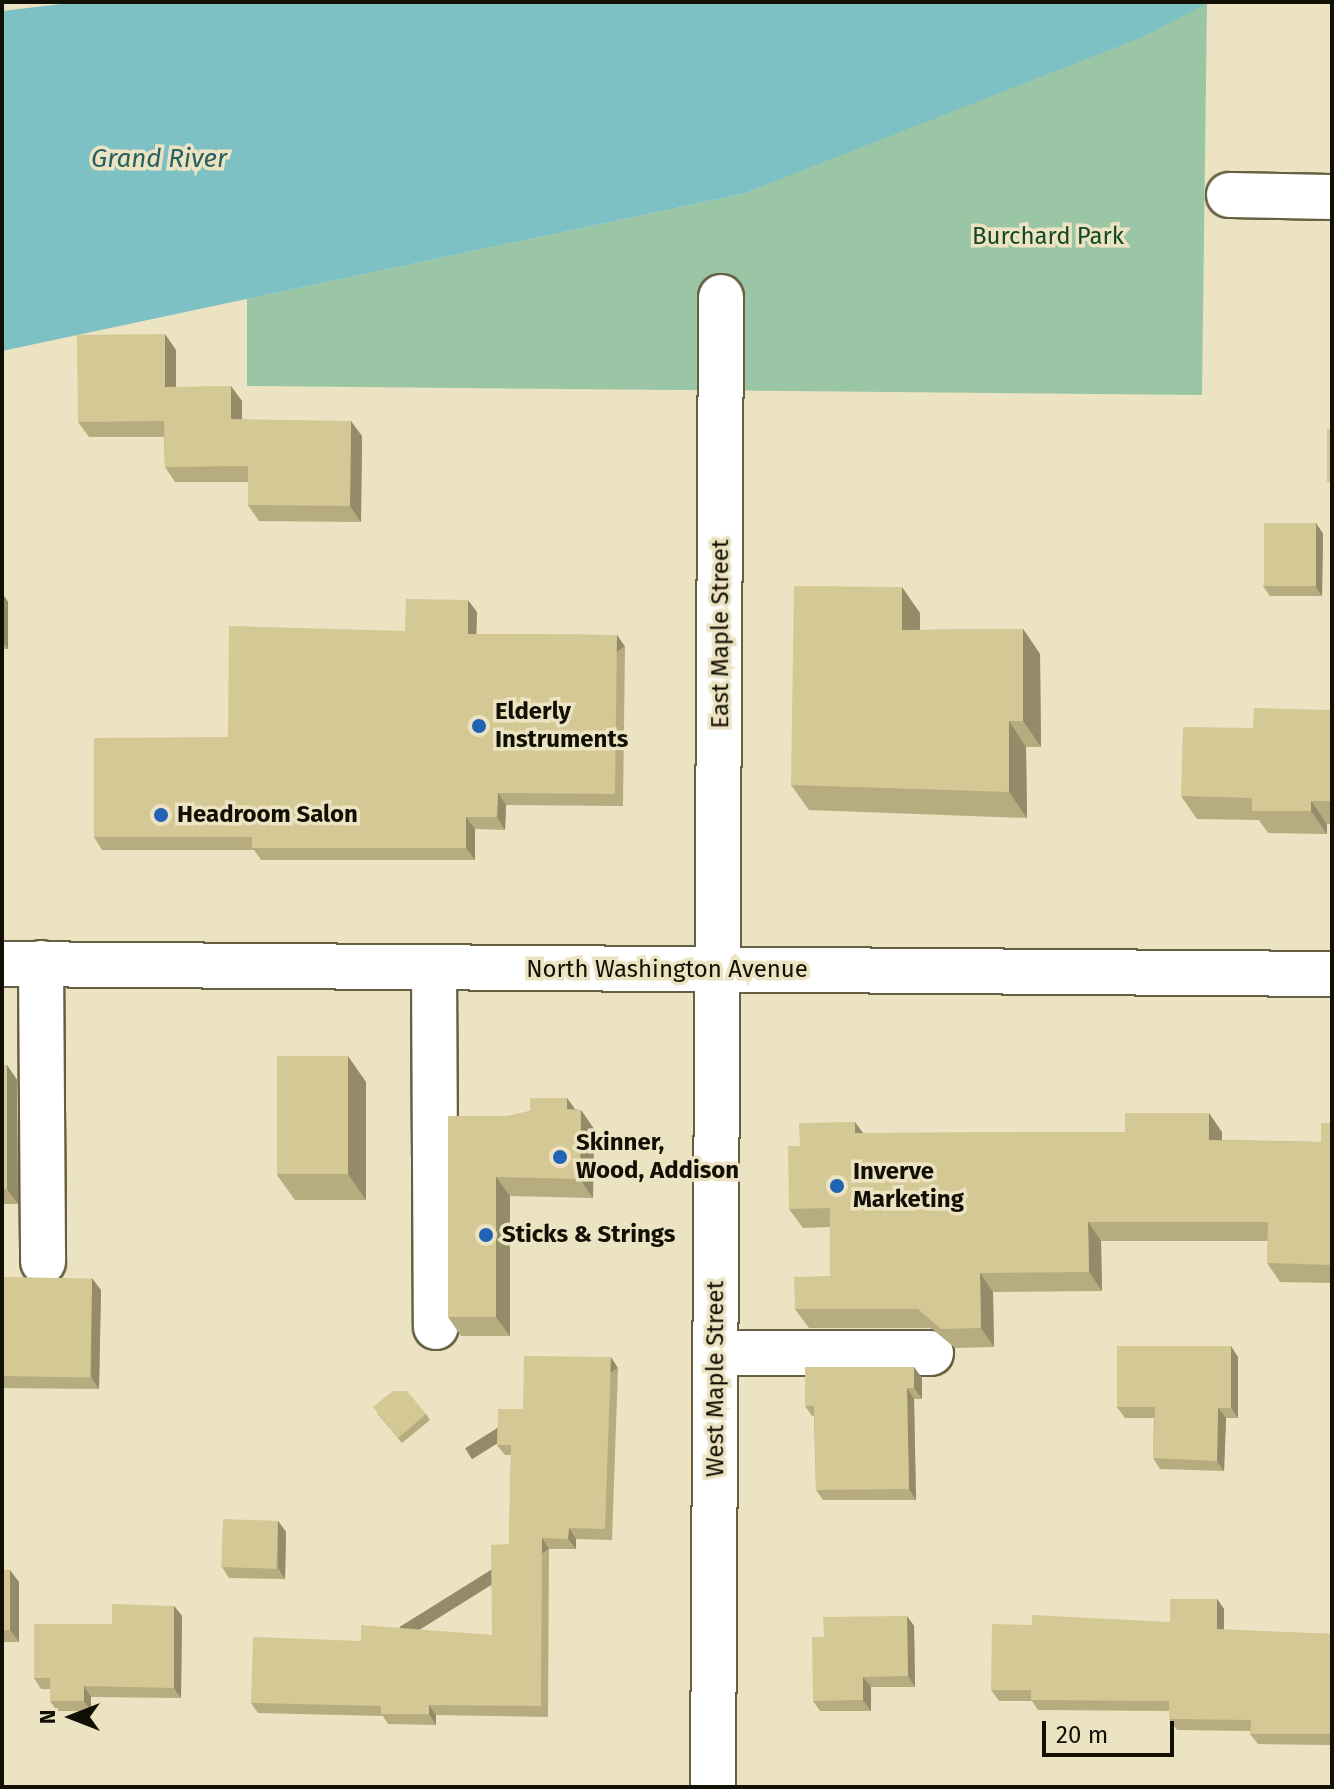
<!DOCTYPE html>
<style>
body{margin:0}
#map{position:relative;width:1334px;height:1789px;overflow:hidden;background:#ebe3c1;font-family:"Fira Sans",sans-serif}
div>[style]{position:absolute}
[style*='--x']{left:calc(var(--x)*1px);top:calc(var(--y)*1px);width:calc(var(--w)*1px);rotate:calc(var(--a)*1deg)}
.green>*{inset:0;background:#9bc6a6}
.water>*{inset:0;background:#7dc1c5}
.roads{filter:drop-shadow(2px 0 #665f41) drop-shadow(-2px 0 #665f41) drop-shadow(0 2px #665f41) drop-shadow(0 -2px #665f41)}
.minor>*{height:44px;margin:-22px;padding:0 22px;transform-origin:22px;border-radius:22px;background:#fff}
.wall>*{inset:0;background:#b6ac7f}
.shaded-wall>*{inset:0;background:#948c68;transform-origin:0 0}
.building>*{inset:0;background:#d4c894;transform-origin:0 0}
.dots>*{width:22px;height:22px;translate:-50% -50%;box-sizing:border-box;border:4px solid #ebe3c1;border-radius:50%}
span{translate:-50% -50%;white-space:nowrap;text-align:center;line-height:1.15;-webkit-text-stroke:7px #ebe3c1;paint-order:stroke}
.park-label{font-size:24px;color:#134827}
.street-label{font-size:24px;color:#120f04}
.poi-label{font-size:24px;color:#120f04;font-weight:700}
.left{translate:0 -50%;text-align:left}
.water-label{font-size:26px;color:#276063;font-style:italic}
.frame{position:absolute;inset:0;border:4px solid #120f04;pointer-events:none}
.north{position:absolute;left:32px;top:1677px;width:80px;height:80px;-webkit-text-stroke:6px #ebe3c1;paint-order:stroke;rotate:270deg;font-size:22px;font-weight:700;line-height:32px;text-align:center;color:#120f04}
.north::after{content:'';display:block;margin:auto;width:28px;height:36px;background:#120f04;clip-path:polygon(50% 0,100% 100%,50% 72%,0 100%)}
.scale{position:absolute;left:1042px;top:1721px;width:132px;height:36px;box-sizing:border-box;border:4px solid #120f04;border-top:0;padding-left:10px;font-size:24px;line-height:28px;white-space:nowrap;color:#120f04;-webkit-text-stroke:6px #ebe3c1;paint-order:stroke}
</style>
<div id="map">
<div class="green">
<i style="clip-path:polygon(1207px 2px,1202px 395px,247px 386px,247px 299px,742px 194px)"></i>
</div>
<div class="water">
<i style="clip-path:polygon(79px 2px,1210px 2px,1140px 38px,742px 194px,2px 351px,2px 11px)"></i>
</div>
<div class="roads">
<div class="minor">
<i style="--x:1229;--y:195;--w:103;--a:1.1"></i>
<i style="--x:41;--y:963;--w:299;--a:89.6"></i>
<i style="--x:2;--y:964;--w:1330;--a:0.43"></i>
<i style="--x:434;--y:969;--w:358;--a:89.7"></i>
<i style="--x:717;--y:1353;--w:214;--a:0"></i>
<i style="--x:713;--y:1787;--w:1490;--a:-89.69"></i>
</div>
</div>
<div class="wall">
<i style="clip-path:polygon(176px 350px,176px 387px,242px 401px,242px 419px,362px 436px,361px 522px,259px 521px,248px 505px,248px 482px,175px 482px,165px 467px,164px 437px,89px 437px,78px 422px)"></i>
<i style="clip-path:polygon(1316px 523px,1323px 534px,1322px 596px,1270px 596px,1263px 586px)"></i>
<i style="clip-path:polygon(2px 593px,8px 602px,8px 649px,2px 649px)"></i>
<i style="clip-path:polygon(477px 612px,476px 634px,617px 635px,625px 647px,623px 806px,506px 805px,505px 830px,475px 829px,475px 860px,261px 860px,254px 850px,102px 850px,94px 837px,228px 737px,405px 631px)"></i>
<i style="clip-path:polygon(920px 613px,920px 630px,1023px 629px,1040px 654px,1041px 747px,1026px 747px,1027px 818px,809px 810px,791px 785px)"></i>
<i style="clip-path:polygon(1332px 710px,1332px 824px,1327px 824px,1327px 834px,1268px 833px,1259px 820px,1197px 819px,1181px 796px,1253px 728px)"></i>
<i style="clip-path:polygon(2px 1065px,7px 1065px,17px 1080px,18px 1204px,2px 1204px)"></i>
<i style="clip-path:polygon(366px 1082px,366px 1200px,295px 1200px,277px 1175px)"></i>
<i style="clip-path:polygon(567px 1098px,575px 1109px,581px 1110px,594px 1129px,593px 1198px,510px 1196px,510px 1336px,461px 1336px,448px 1317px,508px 1116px,530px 1111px)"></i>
<i style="clip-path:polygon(855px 1122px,863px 1133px,1222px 1132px,1222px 1140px,1321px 1142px,1332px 1123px,1332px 1283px,1280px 1282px,1267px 1263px,1268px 1241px,1101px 1241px,1102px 1291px,993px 1292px,994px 1347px,955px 1348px,931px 1328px,809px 1328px,795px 1309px,830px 1276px,830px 1227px,803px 1228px,789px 1209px,800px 1146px)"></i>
<i style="clip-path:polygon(101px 1290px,99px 1389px,2px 1388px,2px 1324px)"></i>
<i style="clip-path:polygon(1238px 1357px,1238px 1418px,1226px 1418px,1224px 1471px,1160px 1469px,1153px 1458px,1154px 1418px,1125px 1418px,1117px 1407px)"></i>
<i style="clip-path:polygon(914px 1367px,922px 1378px,922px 1399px,914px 1399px,916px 1500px,823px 1500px,816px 1490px,814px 1416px,812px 1416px,805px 1406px)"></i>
<i style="clip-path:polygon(618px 1368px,612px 1540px,576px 1539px,576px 1549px,549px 1549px,548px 1717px,436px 1715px,436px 1725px,388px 1724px,383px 1716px,258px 1713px,251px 1703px,361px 1641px,492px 1635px,509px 1544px,511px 1455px,505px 1455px,497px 1445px,523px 1409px)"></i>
<i style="clip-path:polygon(377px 1413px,426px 1414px,430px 1420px,402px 1443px)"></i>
<i style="clip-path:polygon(278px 1521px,286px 1532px,285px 1579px,229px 1578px,222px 1567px)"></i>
<i style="clip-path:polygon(2px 1570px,19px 1582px,19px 1642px,2px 1642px)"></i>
<i style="clip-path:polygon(1217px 1599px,1224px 1609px,1224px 1630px,1332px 1634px,1332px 1745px,1258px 1744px,1250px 1734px,1250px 1731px,1177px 1730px,1169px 1719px,1169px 1711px,1038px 1710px,1032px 1701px,999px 1701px,991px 1690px,1032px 1625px,1170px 1622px)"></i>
<i style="clip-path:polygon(174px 1606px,182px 1616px,181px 1698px,91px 1697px,91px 1711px,57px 1711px,50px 1701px,50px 1689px,41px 1689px,34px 1678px,112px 1624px)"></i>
<i style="clip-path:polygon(907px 1616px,914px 1626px,915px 1687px,871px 1687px,871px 1711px,820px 1711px,813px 1701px,824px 1637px)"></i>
</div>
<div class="shaded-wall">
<i style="clip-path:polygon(165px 334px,176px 350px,176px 402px,165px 387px)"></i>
<i style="clip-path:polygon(231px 386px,242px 401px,242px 435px,231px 419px)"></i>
<i style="clip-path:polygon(351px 421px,362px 436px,361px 522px,350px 506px)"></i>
<i style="clip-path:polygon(1316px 523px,1323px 534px,1322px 596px,1315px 586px)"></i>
<i style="clip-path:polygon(902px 587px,920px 613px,920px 656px,902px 630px)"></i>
<i style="clip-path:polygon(2px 593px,8px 602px,8px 649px,2px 641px)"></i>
<i style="clip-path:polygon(468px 600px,477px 612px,476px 646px,468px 634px)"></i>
<i style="clip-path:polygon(1023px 629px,1040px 654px,1041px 747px,1023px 721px)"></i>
<i style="left:617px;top:635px;width:14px;height:159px;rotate:56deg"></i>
<i style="clip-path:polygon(1009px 721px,1026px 747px,1027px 818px,1009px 792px)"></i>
<i style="clip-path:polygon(498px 793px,506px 805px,505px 830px,497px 817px)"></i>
<i style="clip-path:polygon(1311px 801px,1327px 824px,1327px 834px,1311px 811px)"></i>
<i style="clip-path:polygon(466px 817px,475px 829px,475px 860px,466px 848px)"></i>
<i style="clip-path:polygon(348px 1056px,366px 1082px,366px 1200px,348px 1174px)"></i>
<i style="clip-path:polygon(7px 1065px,17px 1080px,18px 1204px,7px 1189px)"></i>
<i style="clip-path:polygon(567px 1098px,580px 1117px,567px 1109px)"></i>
<i style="clip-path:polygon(581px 1110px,594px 1129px,593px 1198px,580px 1179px)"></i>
<i style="clip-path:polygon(1209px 1113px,1222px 1132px,1222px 1159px,1209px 1140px)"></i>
<i style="clip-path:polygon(855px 1122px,868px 1140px,855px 1133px)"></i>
<i style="clip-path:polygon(496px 1177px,510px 1196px,510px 1336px,496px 1317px)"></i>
<i style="clip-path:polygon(1088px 1222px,1101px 1241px,1102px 1291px,1089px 1272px)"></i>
<i style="clip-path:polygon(980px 1273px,993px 1292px,994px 1347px,981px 1328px)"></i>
<i style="clip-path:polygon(92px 1278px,101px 1290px,99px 1389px,91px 1377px)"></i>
<i style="clip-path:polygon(1231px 1346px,1238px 1357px,1238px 1418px,1231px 1408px)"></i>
<i style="left:611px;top:1357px;width:13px;height:172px;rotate:58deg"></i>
<i style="clip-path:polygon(914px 1367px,922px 1378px,922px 1399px,914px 1388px)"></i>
<i style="clip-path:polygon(907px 1388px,914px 1399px,916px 1500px,909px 1489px)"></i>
<i style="clip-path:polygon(1218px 1408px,1226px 1418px,1224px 1471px,1217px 1461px)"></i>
<i style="clip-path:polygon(278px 1521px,286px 1532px,285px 1579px,278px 1568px)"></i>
<i style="clip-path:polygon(569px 1528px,576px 1539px,576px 1549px,568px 1539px)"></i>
<i style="left:542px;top:1538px;width:13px;height:168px;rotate:58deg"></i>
<i style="clip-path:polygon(10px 1570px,19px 1582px,19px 1642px,10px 1630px)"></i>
<i style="clip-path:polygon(1217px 1599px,1224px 1609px,1224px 1640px,1217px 1629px)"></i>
<i style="clip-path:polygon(174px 1606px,182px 1616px,181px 1698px,174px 1688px)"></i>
<i style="clip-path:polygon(907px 1616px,914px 1626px,915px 1687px,908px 1676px)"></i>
<i style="clip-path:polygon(863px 1677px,871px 1687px,871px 1711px,863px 1700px)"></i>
<i style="clip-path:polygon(84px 1686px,91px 1697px,91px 1711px,84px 1701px)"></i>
<i style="clip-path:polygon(429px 1705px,436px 1715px,436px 1725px,429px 1714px)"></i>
</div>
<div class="building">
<i style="clip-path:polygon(165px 334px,165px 387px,231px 386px,231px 419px,351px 421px,350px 506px,248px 505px,248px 466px,165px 467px,164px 421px,78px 422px,77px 335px)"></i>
<i style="left:1327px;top:429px;width:5px;height:53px"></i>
<i style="left:1264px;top:523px;width:52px;height:63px"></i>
<i style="clip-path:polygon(794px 586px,902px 587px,902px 630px,1023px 629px,1023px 721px,1009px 721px,1009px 792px,791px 785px)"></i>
<i style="clip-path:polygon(406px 599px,468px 600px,468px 634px,617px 635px,615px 794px,498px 793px,497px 817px,466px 817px,466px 848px,252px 848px,252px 837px,94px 837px,94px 738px,228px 737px,229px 626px,405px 631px)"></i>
<i style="clip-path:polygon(1254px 708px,1332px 710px,1332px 801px,1311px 801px,1311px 811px,1252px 811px,1252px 798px,1181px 796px,1183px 727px,1253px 728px)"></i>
<i style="left:348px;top:1056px;width:118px;height:71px;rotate:90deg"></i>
<i style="left:2px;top:1065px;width:5px;height:124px"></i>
<i style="clip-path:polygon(530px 1098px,567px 1098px,567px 1109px,581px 1110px,580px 1179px,496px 1177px,496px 1317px,448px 1317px,448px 1116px,508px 1116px,530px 1111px)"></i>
<i style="clip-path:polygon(1125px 1113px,1209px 1113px,1209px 1140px,1321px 1142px,1321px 1123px,1332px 1123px,1332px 1265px,1267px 1263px,1268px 1222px,1088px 1222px,1089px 1272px,980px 1273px,981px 1328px,941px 1329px,918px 1309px,795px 1309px,794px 1277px,830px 1276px,830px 1208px,789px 1209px,788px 1146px,800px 1146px,799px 1123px,855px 1122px,855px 1133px,1125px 1132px)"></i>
<i style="left:4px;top:1277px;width:88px;height:99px;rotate:1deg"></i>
<i style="clip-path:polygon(1117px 1346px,1231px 1346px,1231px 1408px,1218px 1408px,1217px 1461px,1153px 1458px,1155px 1407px,1117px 1407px)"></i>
<i style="clip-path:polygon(524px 1356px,611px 1357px,605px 1529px,569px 1528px,568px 1539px,542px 1538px,541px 1706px,429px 1705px,429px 1714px,381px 1714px,381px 1706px,251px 1703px,253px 1637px,361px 1641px,361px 1625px,492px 1635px,491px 1545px,509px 1544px,511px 1445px,497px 1445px,498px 1409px,523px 1409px)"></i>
<i style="clip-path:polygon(805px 1367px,914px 1367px,914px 1388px,907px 1388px,909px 1489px,816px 1490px,814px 1406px,805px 1406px)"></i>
<i style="clip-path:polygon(393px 1391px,407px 1391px,426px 1414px,398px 1438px,373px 1407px)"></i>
<i style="left:223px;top:1519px;width:55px;height:48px;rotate:2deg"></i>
<i style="left:2px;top:1570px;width:8px;height:60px"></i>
<i style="clip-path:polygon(1170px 1599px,1217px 1599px,1217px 1629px,1332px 1634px,1332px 1734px,1250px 1734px,1251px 1720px,1169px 1719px,1169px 1701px,1031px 1700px,1031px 1690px,991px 1690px,992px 1624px,1032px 1625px,1032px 1615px,1170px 1622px)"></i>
<i style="clip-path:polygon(112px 1604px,174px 1606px,174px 1688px,84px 1686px,84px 1701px,50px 1701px,50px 1678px,34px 1678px,34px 1624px,112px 1624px)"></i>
<i style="clip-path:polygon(907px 1616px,908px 1676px,863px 1677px,863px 1700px,813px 1701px,812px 1637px,824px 1637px,823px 1617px)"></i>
</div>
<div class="dots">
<i style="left:479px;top:726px;background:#2062b3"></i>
<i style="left:161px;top:815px;background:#2062b3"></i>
<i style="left:560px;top:1157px;background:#2062b3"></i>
<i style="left:837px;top:1186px;background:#2062b3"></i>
<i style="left:486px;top:1235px;background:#2062b3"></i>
</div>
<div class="park-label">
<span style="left:1048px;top:237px">Burchard Park</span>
</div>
<div class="street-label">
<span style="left:721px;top:634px;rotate:-90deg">East Maple Street</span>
<span style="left:667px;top:970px">North Washington Avenue</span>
<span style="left:716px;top:1379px;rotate:-90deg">West Maple Street</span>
</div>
<div class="poi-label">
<span class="left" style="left:495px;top:726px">Elderly<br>Instruments</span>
<span class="left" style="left:177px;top:815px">Headroom Salon</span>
<span class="left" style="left:576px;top:1157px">Skinner,<br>Wood, Addison</span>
<span class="left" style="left:853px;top:1186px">Inverve<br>Marketing</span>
<span class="left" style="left:502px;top:1235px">Sticks &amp; Strings</span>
</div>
<div class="water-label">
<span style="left:159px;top:159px">Grand River</span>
</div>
<div class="frame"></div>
<div class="north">N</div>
<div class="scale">20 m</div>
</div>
